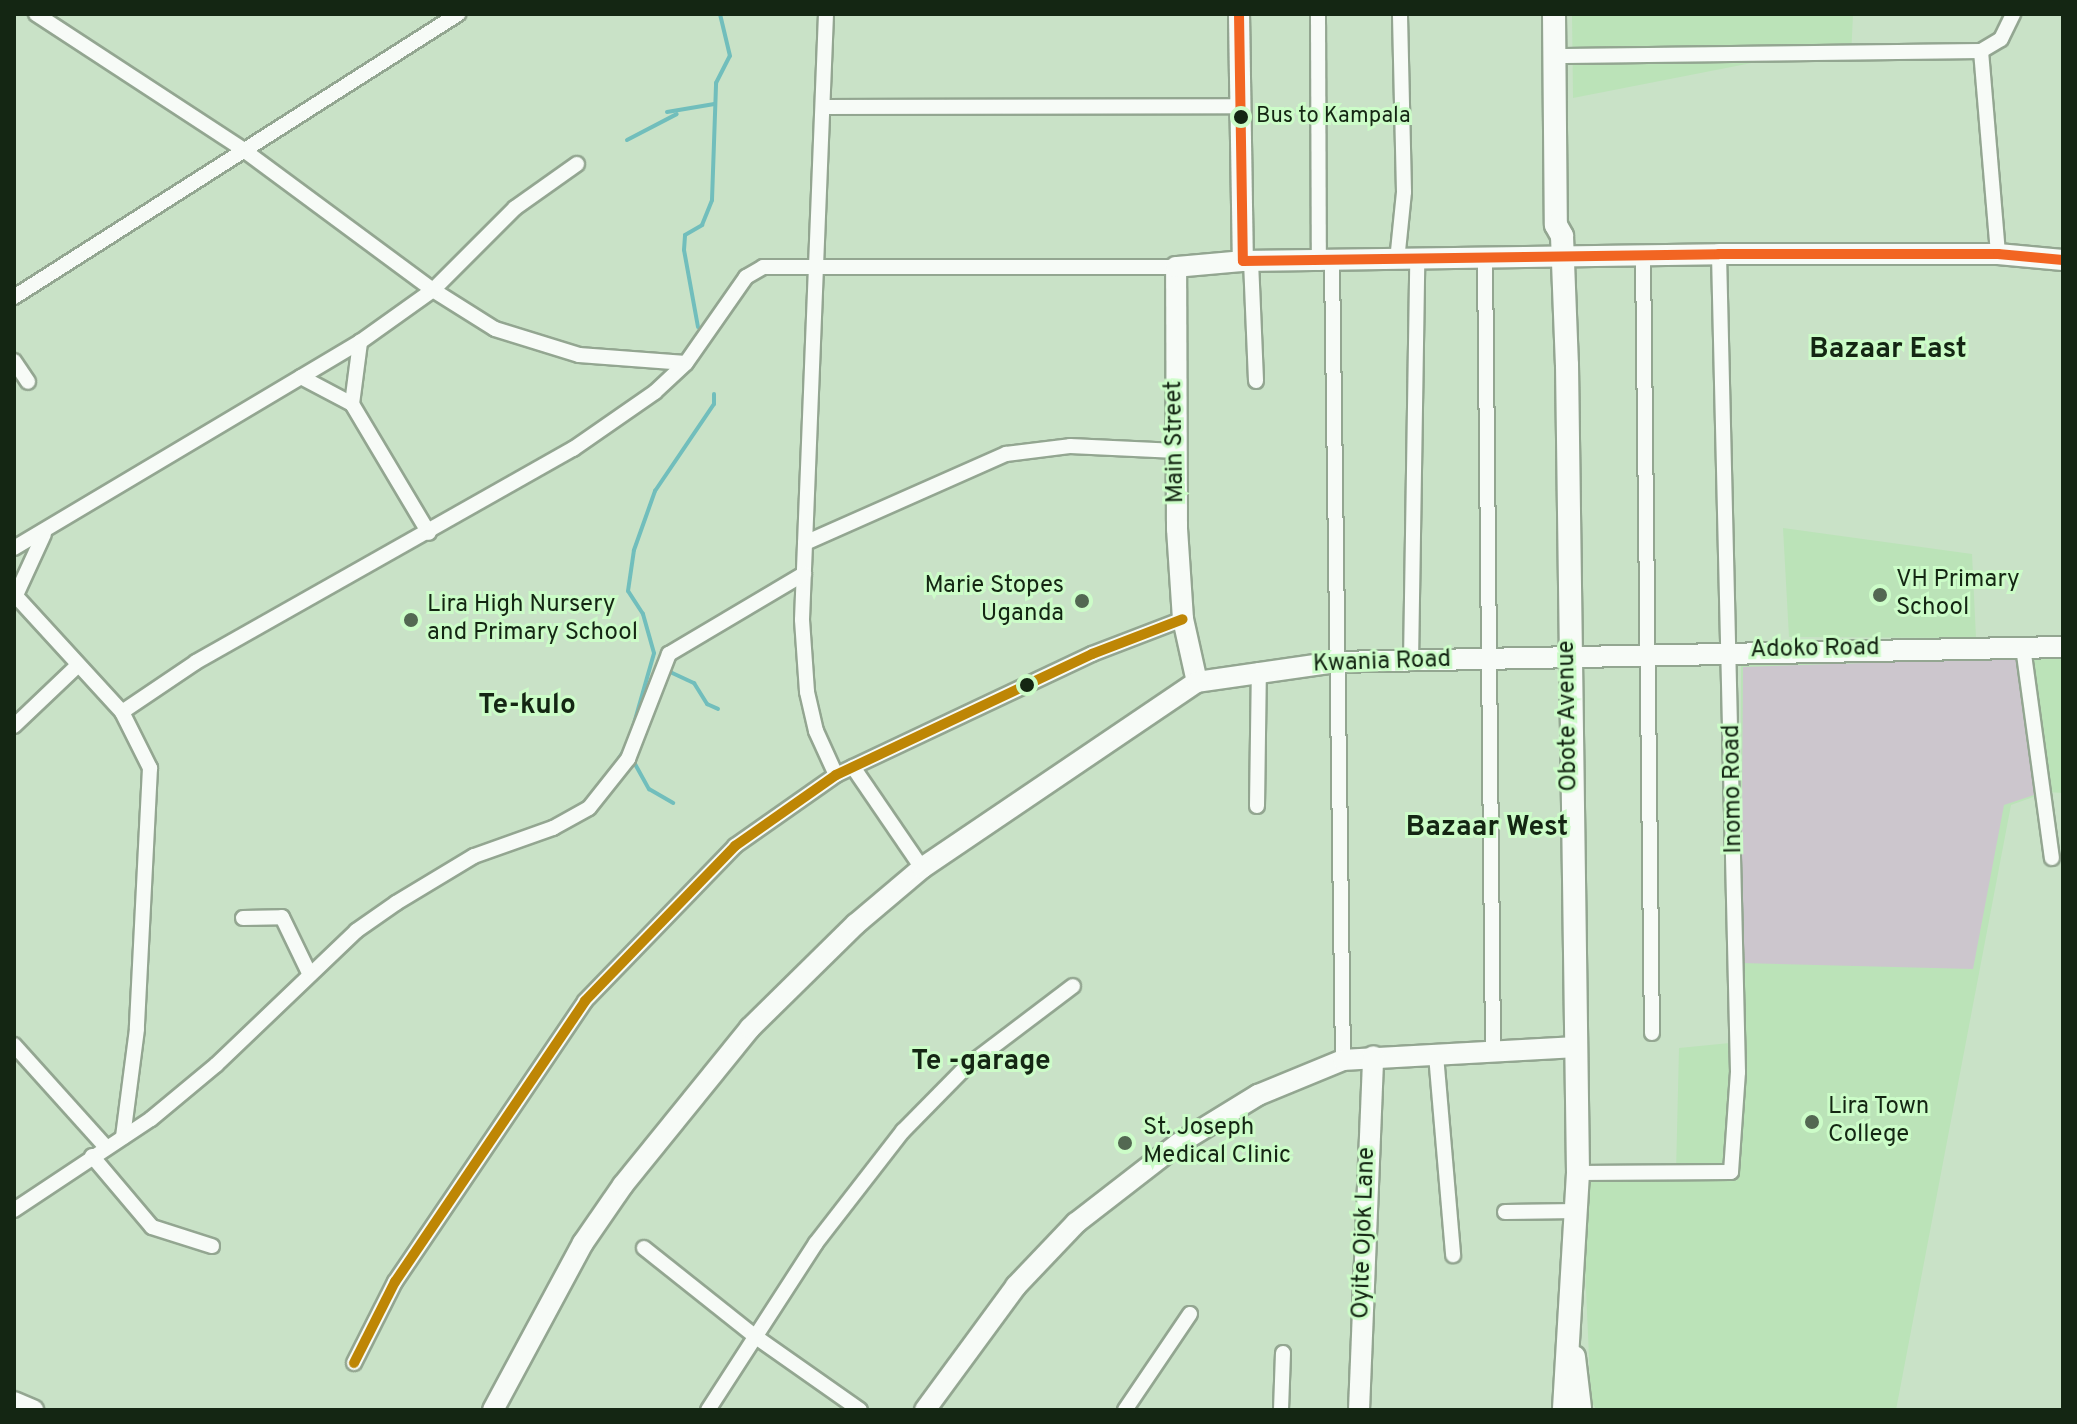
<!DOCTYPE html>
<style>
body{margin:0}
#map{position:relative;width:2077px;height:1424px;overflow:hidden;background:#c9e2c7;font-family:Overpass,sans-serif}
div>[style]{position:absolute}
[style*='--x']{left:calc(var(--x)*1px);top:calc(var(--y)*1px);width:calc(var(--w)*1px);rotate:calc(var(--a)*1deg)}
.built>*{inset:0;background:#bbe3b8}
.green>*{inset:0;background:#ccc6cd}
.stream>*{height:4px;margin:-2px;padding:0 2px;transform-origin:2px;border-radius:2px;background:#71bebc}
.roads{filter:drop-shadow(2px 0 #93a691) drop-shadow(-2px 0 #93a691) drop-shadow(0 2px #93a691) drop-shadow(0 -2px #93a691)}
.street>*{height:14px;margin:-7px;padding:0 7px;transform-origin:7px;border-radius:7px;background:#f7fbf7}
.secondary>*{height:20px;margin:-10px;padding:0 10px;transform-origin:10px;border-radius:10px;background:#f7fbf7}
.primary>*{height:22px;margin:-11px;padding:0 11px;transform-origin:11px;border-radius:11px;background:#f7fbf7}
.bus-1>*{height:10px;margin:-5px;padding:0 5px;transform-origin:5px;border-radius:5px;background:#f26522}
.bus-2>*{height:10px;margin:-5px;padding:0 5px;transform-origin:5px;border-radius:5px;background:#be8605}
.dots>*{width:22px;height:22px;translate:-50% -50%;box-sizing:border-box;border:4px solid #ccfcc8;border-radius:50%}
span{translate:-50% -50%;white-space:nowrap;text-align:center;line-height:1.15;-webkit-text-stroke:6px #ccfcc8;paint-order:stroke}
.bus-label{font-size:22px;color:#142613}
.left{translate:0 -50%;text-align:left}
.street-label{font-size:24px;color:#142613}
.poi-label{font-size:24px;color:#142613}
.right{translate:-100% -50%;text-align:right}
.quarter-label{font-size:28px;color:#142613;font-weight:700}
.frame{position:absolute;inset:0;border:16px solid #142613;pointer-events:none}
</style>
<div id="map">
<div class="built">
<i style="clip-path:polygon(1572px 14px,1853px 14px,1851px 58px,1772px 59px,1573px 98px)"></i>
<i style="clip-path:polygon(1783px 528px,1972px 554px,1976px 638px,1789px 637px)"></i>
<i style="clip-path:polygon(2063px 655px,2063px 793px,2047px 792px,2011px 805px,1896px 1410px,1597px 1410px,1591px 1402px,1581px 1177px,1676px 1172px,1679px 1048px,1740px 1042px,1741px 665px)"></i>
</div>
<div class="green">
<i style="clip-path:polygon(2022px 658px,2040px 793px,2004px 805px,1973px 969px,1741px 963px,1743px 667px)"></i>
</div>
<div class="stream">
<i style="--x:667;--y:112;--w:48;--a:-9.7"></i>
<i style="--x:627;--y:140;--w:56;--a:-27.5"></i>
<i style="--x:698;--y:327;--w:78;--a:-100.3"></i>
<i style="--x:684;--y:250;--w:15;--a:-86"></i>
<i style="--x:685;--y:235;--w:20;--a:-30"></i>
<i style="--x:702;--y:225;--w:27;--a:-68"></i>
<i style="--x:712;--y:200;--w:117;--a:-88"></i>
<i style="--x:716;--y:83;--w:30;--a:-63"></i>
<i style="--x:730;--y:56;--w:43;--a:-103.4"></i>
<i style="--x:668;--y:671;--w:29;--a:25"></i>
<i style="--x:694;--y:683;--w:25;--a:58"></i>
<i style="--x:707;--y:704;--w:12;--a:24"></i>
<i style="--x:631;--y:734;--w:84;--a:-74.1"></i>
<i style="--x:654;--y:653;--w:41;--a:-105.8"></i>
<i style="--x:643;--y:614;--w:27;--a:-123"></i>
<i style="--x:628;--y:591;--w:41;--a:-81.7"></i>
<i style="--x:634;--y:550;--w:63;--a:-70.4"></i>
<i style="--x:655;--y:491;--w:105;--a:-55.9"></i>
<i style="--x:714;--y:404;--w:10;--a:-90"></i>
<i style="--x:635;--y:764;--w:29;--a:61"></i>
<i style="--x:649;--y:789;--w:28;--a:30"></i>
<i style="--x:612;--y:769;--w:27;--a:-57"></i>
</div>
<div class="roads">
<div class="street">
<i style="--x:36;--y:14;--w:250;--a:33.2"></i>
<i style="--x:245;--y:151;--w:234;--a:36.5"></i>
<i style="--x:433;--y:290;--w:73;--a:32.2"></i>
<i style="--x:495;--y:329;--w:88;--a:17.2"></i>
<i style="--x:579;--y:355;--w:107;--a:4.3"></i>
<i style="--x:826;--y:14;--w:606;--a:92.27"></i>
<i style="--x:802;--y:620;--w:72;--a:86"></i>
<i style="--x:807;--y:692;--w:40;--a:77"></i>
<i style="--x:816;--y:731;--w:48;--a:65.6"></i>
<i style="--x:1318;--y:14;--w:249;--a:89.8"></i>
<i style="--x:1981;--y:51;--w:204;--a:85.2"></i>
<i style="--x:1565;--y:56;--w:416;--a:-0.7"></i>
<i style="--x:1981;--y:51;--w:23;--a:-31"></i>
<i style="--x:2001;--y:39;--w:28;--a:-64"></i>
<i style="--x:825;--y:107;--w:413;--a:-0.1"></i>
<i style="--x:1643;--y:256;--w:777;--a:89.34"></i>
<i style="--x:1485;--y:259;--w:792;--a:89.42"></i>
<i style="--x:1251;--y:261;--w:120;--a:87.6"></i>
<i style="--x:1397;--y:261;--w:69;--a:-84.2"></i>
<i style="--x:1404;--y:192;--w:178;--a:-91.3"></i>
<i style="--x:1332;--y:263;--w:797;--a:89.21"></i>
<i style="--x:14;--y:297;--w:527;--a:-32.51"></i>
<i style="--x:14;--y:361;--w:25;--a:56"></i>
<i style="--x:301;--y:377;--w:58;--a:27.9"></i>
<i style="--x:352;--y:404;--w:150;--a:59.2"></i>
<i style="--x:352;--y:404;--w:63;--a:-82.6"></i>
<i style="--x:805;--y:543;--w:220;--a:-23.9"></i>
<i style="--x:1006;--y:454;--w:64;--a:-7.1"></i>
<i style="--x:1070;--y:446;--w:107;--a:2.7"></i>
<i style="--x:14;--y:548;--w:403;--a:-30.8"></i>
<i style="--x:360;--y:342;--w:90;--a:-35.5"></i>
<i style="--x:433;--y:290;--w:116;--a:-45"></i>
<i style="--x:515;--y:208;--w:76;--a:-35.4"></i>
<i style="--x:14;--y:594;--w:160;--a:47.5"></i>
<i style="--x:122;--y:712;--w:63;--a:63.4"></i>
<i style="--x:150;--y:768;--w:261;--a:92.9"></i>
<i style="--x:137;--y:1029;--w:109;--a:97.4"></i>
<i style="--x:16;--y:595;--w:67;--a:-65.3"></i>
<i style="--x:2023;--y:647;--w:213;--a:82.2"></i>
<i style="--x:1411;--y:662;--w:401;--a:-89.1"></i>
<i style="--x:122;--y:712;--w:89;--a:-34"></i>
<i style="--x:196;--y:662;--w:433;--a:-29.5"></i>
<i style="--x:573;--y:449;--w:100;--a:-34.8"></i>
<i style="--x:655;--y:392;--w:42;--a:-43.1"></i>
<i style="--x:686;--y:363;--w:105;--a:-55.1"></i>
<i style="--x:746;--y:277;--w:20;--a:-30"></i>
<i style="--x:763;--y:267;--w:413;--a:0"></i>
<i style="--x:14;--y:726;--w:88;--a:-43.6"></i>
<i style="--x:853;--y:767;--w:122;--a:55.7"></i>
<i style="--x:1257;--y:806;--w:136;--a:-89.2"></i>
<i style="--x:243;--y:918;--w:39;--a:-1"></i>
<i style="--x:282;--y:917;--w:64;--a:64.2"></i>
<i style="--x:14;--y:1045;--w:137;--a:48"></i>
<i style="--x:1436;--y:1055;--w:201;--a:85.1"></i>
<i style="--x:92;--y:1156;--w:93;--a:49.8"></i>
<i style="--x:152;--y:1227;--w:63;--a:17.6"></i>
<i style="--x:1578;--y:1173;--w:153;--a:-0.4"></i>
<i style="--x:1731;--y:1172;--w:100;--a:-86"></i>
<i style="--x:1738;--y:1072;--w:818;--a:-91.33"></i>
<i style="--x:14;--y:1210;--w:164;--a:-33.6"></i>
<i style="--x:151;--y:1119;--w:85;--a:-39.7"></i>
<i style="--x:216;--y:1065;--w:194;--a:-43.7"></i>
<i style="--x:356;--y:931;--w:49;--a:-35"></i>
<i style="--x:396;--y:903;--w:91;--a:-31.1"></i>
<i style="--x:474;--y:856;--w:84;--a:-19.5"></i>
<i style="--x:553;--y:828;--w:41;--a:-29.1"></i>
<i style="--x:589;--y:808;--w:63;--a:-51.5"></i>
<i style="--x:628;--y:759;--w:113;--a:-68.7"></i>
<i style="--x:669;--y:654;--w:157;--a:-30.7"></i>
<i style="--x:1505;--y:1212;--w:73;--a:-0.8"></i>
<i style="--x:644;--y:1248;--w:143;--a:38.5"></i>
<i style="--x:756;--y:1337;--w:127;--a:35.1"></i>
<i style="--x:354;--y:1363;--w:91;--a:-63.2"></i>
<i style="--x:395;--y:1282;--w:339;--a:-55.9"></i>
<i style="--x:585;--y:1001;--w:216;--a:-45.9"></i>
<i style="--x:735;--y:846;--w:123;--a:-35.1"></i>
<i style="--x:836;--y:775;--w:283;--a:-25.3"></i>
<i style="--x:1092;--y:654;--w:97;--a:-21"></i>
<i style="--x:708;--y:1410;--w:199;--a:-57.1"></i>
<i style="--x:816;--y:1243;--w:142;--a:-52.2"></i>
<i style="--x:903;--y:1131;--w:90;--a:-45.5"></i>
<i style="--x:966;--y:1067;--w:134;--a:-37.1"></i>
<i style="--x:1125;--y:1410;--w:116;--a:-55.9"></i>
<i style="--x:1281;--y:1410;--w:57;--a:-88"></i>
</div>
<div class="secondary">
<i style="--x:1239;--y:14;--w:247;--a:89.1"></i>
<i style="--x:1243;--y:261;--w:476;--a:-0.8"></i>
<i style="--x:1719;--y:254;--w:279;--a:0"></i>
<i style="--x:1998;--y:254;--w:65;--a:5.3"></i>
<i style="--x:1197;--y:682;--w:65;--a:-102.5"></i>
<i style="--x:1183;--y:619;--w:90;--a:-93.8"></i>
<i style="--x:1177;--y:529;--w:262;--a:-90.2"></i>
<i style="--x:1176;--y:267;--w:67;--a:-5.1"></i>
<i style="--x:14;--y:1402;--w:21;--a:23"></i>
<i style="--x:493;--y:1410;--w:190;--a:-61.7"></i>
<i style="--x:583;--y:1243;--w:70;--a:-55.4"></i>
<i style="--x:623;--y:1185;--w:202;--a:-51"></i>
<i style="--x:750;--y:1028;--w:148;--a:-44.5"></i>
<i style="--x:856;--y:924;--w:87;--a:-40.3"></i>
<i style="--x:922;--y:868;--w:332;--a:-34.1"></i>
<i style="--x:1197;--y:682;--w:139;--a:-8.2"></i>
<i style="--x:1335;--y:662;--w:728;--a:-1.18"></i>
<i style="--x:925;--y:1410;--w:154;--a:-53.7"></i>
<i style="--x:1016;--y:1286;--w:87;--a:-46.4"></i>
<i style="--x:1076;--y:1223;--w:129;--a:-37.8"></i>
<i style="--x:1178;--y:1144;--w:94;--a:-31.5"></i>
<i style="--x:1258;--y:1095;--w:92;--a:-22.4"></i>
<i style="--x:1343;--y:1060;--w:233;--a:-3.2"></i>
<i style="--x:1359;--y:1410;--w:354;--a:-87.7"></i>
</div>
<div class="primary">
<i style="--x:1554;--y:14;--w:211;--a:89.5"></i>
<i style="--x:1556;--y:225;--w:13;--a:61"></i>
<i style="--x:1562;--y:236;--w:129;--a:87.8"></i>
<i style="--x:1567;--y:365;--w:808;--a:89.22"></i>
<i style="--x:1578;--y:1173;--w:237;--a:93.4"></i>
<i style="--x:1574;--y:1357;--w:51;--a:83.3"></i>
</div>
</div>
<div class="bus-1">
<i style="--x:1239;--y:14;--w:247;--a:89.1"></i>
<i style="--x:1243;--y:261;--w:476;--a:-0.8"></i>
<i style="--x:1719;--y:254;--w:279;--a:0"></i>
<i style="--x:1998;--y:254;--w:65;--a:5.3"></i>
</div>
<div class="bus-2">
<i style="--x:354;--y:1363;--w:91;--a:-63.2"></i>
<i style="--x:395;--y:1282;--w:339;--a:-55.9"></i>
<i style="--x:585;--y:1001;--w:216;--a:-45.9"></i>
<i style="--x:735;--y:846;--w:123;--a:-35.1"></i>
<i style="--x:836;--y:775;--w:283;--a:-25.3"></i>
<i style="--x:1092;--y:654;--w:97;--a:-21"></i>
</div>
<div class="dots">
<i style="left:1241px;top:117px;background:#142613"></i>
<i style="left:1880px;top:595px;background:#536852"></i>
<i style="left:1082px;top:601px;background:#536852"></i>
<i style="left:411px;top:620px;background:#536852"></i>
<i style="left:1027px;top:685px;background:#142613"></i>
<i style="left:1812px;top:1122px;background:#536852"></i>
<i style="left:1125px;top:1143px;background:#536852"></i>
</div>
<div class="bus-label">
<span class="left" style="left:1256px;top:117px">Bus to Kampala</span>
</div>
<div class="street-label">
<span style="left:1176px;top:442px;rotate:-91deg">Main Street</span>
<span style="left:1815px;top:650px;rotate:-1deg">Adoko Road</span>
<span style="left:1382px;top:663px;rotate:-2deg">Kwania Road</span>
<span style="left:1569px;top:716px;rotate:-91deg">Obote Avenue</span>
<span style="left:1734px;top:789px;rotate:-91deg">Inomo Road</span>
<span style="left:1365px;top:1233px;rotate:-88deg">Oyite Ojok Lane</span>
</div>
<div class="poi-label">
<span class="left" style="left:1896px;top:595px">VH Primary<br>School</span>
<span class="right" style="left:1064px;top:601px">Marie Stopes<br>Uganda</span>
<span class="left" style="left:427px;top:620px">Lira High Nursery<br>and Primary School</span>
<span class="left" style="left:1828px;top:1122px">Lira Town<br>College</span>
<span class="left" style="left:1143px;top:1143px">St. Joseph<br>Medical Clinic</span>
</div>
<div class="quarter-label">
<span style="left:1888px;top:350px">Bazaar East</span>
<span style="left:527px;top:706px">Te-kulo</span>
<span style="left:1487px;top:828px">Bazaar West</span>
<span style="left:981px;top:1062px">Te -garage</span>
</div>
<div class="frame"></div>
</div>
